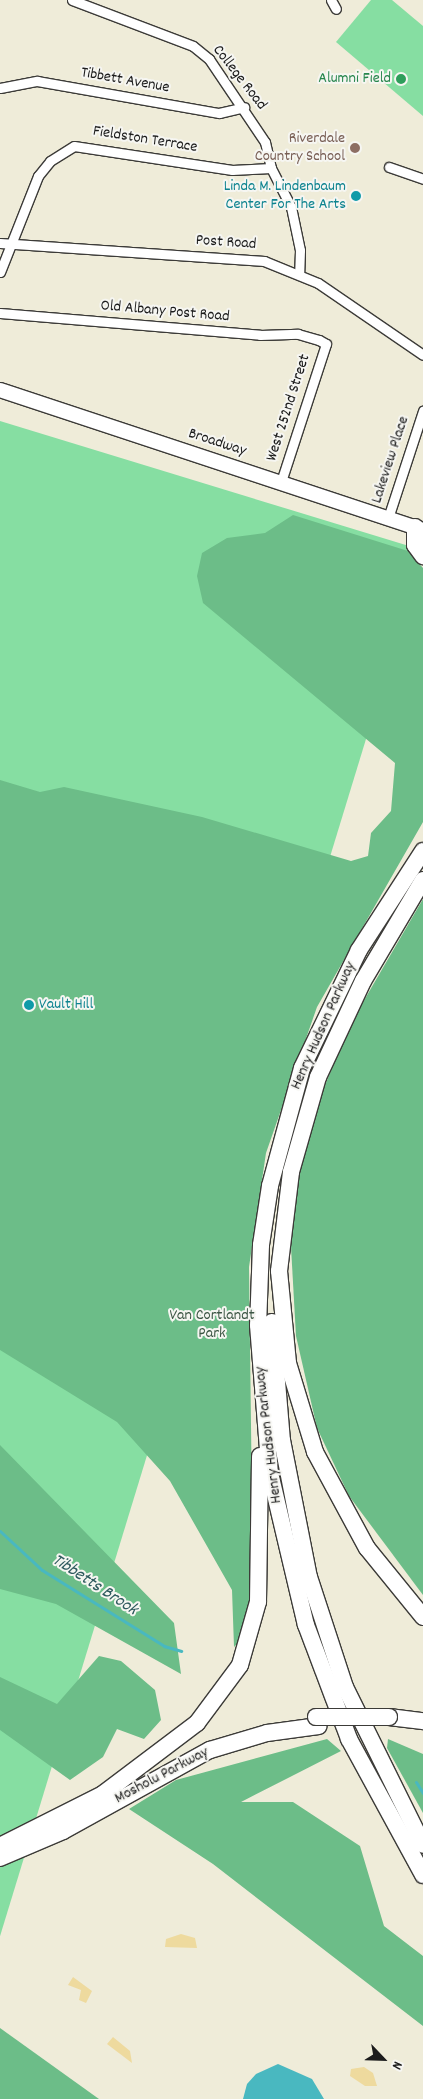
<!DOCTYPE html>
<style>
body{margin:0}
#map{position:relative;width:423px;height:2099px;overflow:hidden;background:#efecd9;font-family:Dekko,sans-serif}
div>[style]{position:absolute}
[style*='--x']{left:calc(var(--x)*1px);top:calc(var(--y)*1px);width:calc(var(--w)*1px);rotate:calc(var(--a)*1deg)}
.green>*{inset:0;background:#86dea2;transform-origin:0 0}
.forest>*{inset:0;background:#6cbd88}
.sand>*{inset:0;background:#eeda9e}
.water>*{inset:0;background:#49b8c0}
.stream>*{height:3px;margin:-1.5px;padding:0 1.5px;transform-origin:1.5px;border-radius:1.5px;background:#49b8c0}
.roads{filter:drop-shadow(1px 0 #3c3b38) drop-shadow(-1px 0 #3c3b38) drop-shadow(0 1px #3c3b38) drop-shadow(0 -1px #3c3b38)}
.minor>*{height:9px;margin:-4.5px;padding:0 4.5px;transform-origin:4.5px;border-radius:4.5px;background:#fff}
.primary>*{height:14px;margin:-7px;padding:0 7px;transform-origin:7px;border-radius:7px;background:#fff}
.motorway>*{height:16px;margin:-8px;padding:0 8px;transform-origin:8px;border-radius:8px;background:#fff}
.bridges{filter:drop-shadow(1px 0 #3c3b38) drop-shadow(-1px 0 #3c3b38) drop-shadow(0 1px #3c3b38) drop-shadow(0 -1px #3c3b38)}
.motorway-bridge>*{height:16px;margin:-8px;padding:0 8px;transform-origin:8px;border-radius:8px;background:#fff}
.dots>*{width:14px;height:14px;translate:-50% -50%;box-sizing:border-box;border:2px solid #f6f6f2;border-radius:50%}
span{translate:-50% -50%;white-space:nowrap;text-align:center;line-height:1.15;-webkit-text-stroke:4px #f6f6f2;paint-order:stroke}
.street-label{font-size:16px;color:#1c1c1c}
.leisure-label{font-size:16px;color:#27864d}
.right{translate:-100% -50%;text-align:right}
.education-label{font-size:16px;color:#785e54}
.culture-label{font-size:16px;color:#0d838f}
.left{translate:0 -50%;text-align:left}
.park-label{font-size:16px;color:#3c5644}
.water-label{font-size:18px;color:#2e5a5e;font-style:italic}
.north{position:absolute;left:358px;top:2034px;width:50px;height:50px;-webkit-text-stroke:4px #f6f6f2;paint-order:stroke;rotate:114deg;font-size:14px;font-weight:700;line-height:20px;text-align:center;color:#1c1c1c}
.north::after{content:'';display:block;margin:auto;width:18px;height:22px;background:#1c1c1c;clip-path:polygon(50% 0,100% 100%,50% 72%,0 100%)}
</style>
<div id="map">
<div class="green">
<i style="clip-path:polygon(371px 0,392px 0,423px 26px,423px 116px,336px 42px)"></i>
<i style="left:0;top:421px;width:443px;height:1678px;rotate:17deg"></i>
</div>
<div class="forest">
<i style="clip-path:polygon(293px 515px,408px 551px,423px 568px,423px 822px,317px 1007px,266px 1153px,249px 1267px,253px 1581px,242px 1639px,234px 1647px,232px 1590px,170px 1481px,117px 1422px,0 1350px,0 780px,40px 792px,64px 787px,202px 817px,351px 861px,368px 856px,371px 833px,391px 811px,395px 763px,203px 603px,197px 576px,202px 553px,227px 538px,265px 533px)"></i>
<i style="clip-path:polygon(423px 899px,423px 1595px,349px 1496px,317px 1428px,296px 1336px,289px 1211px,322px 1092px,352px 1021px)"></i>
<i style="clip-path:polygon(0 1445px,174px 1623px,181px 1674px,56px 1604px,0 1589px)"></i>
<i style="clip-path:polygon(99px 1656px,121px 1661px,155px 1690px,161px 1720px,144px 1739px,117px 1729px,103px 1757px,70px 1780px,0 1730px,0 1677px,57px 1704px)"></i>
<i style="clip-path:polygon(327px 1739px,341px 1751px,241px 1802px,293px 1802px,360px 1846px,384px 1926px,423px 1956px,423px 2026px,213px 1864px,129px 1809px,176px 1780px)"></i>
<i style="clip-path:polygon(388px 1739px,423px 1754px,423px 1813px,387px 1748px)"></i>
<i style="clip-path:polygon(0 2028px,99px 2099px,0 2099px)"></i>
</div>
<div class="sand">
<i style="clip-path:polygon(181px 1934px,195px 1938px,197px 1948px,165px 1947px,166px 1939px)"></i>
<i style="clip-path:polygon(73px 1977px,92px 1991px,86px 2003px,79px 2000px,81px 1990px,68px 1985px)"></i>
<i style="clip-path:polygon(113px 2037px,130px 2051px,132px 2063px,107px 2044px)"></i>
<i style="clip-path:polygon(364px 2067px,373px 2073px,377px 2086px,365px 2086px,350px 2076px,351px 2069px)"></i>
</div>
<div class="water">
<i style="clip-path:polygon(278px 2064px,312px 2079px,324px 2099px,243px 2099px,247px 2084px,256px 2074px)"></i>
</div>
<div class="stream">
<i style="--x:0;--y:1531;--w:57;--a:42.9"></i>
<i style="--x:42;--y:1570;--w:144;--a:31.9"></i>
<i style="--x:164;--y:1646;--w:18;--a:16"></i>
<i style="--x:416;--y:1782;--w:13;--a:58"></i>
</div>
<div class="roads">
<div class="minor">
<i style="--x:72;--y:0;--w:129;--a:20.8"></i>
<i style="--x:193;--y:46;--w:21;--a:39"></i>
<i style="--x:209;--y:59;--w:100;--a:56"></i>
<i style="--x:265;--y:142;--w:27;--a:77"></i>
<i style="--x:271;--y:168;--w:44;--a:62.9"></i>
<i style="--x:291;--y:207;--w:44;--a:78.2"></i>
<i style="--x:300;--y:250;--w:23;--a:92"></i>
<i style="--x:331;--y:0;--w:10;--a:61"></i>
<i style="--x:0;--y:88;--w:38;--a:-11"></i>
<i style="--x:37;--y:81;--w:185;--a:10"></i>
<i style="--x:219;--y:113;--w:26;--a:-13"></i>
<i style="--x:389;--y:167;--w:36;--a:19"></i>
<i style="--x:0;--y:243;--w:265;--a:3.9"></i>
<i style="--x:264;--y:261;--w:58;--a:22.2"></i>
<i style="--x:318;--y:283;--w:127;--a:34.4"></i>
<i style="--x:0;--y:272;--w:103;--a:-68.4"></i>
<i style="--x:38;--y:176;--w:19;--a:-51"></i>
<i style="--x:50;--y:161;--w:28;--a:-32"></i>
<i style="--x:74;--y:146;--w:160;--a:8.6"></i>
<i style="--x:232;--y:170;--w:39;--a:-3"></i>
<i style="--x:0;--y:313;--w:261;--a:4.8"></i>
<i style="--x:260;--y:335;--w:38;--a:-2"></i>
<i style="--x:298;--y:334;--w:22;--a:16"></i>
<i style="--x:319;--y:340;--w:8;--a:30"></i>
<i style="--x:326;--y:344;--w:145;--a:108.1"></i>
<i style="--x:388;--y:518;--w:113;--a:-71.9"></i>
</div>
<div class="primary">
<i style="--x:0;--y:390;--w:446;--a:18.3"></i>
</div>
<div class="motorway">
<i style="--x:415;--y:527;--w:18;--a:90"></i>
<i style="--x:415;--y:545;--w:14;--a:54"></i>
<i style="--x:423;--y:851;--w:118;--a:122.9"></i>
<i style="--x:359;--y:950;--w:131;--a:115.8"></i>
<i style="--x:302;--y:1068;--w:122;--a:105.2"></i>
<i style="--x:270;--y:1186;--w:60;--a:98.7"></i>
<i style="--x:261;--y:1245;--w:80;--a:92.1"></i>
<i style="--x:258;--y:1325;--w:148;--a:85.4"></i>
<i style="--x:270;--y:1473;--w:156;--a:76.7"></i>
<i style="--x:306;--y:1625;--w:122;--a:69.3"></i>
<i style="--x:349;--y:1739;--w:155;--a:61.4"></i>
<i style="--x:423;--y:880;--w:117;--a:120.7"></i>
<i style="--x:363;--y:981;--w:106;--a:115.1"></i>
<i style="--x:318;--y:1077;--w:99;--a:105.9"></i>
<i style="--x:291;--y:1172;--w:100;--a:96.9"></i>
<i style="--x:279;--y:1271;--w:92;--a:84.4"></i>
<i style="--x:288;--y:1363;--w:93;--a:73.1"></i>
<i style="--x:315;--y:1452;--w:109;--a:61.6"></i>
<i style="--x:367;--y:1548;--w:89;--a:50.9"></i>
<i style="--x:272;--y:1322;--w:118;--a:85.2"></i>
<i style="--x:282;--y:1440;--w:140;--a:78.9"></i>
<i style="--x:309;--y:1577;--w:116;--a:71.9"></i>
<i style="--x:345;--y:1687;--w:176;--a:63.7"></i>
<i style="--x:389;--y:1717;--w:34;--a:7"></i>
<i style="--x:103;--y:1794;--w:118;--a:-37.1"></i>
<i style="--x:197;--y:1723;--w:72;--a:-53.4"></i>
<i style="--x:240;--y:1665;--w:66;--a:-74.1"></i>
<i style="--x:258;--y:1602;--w:146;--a:-89.2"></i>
<i style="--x:0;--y:1846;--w:118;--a:-26.8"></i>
<i style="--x:0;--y:1858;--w:69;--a:-23.2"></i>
<i style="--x:63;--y:1831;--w:168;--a:-28.9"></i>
<i style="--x:210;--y:1750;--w:59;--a:-16.6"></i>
<i style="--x:267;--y:1733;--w:52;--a:-7.7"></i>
</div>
</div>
<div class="bridges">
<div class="motorway-bridge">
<i style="--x:316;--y:1717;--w:73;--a:0"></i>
</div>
</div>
<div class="dots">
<i style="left:401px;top:79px;background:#2e9e5b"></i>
<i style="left:355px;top:148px;background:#8d6e63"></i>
<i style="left:356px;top:196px;background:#0f9aa8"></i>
<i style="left:29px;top:1005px;background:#0f9aa8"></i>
</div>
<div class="street-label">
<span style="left:239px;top:78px;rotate:52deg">College Road</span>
<span style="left:125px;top:81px;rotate:10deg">Tibbett Avenue</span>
<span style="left:145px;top:140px;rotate:9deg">Fieldston Terrace</span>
<span style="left:226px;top:243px;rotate:4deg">Post Road</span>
<span style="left:165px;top:312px;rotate:5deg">Old Albany Post Road</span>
<span style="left:289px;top:408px;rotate:-72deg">West 252nd Street</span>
<span style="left:217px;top:443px;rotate:18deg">Broadway</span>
<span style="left:391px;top:460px;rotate:-72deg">Lakeview Place</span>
<span style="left:324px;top:1026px;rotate:-66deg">Henry Hudson Parkway</span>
<span style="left:269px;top:1435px;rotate:-97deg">Henry Hudson Parkway</span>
<span style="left:162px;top:1776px;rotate:-28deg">Mosholu Parkway</span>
</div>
<div class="leisure-label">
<span class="right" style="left:391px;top:79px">Alumni Field</span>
</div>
<div class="education-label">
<span class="right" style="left:345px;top:148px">Riverdale<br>Country School</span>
</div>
<div class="culture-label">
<span class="right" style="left:346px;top:196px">Linda M. Lindenbaum<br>Center For The Arts</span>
<span class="left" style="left:39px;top:1005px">Vault Hill</span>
</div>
<div class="park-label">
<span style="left:212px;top:1325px">Van Cortlandt<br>Park</span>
</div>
<div class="water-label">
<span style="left:94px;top:1586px;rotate:33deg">Tibbetts Brook</span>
</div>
<div class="north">N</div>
</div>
